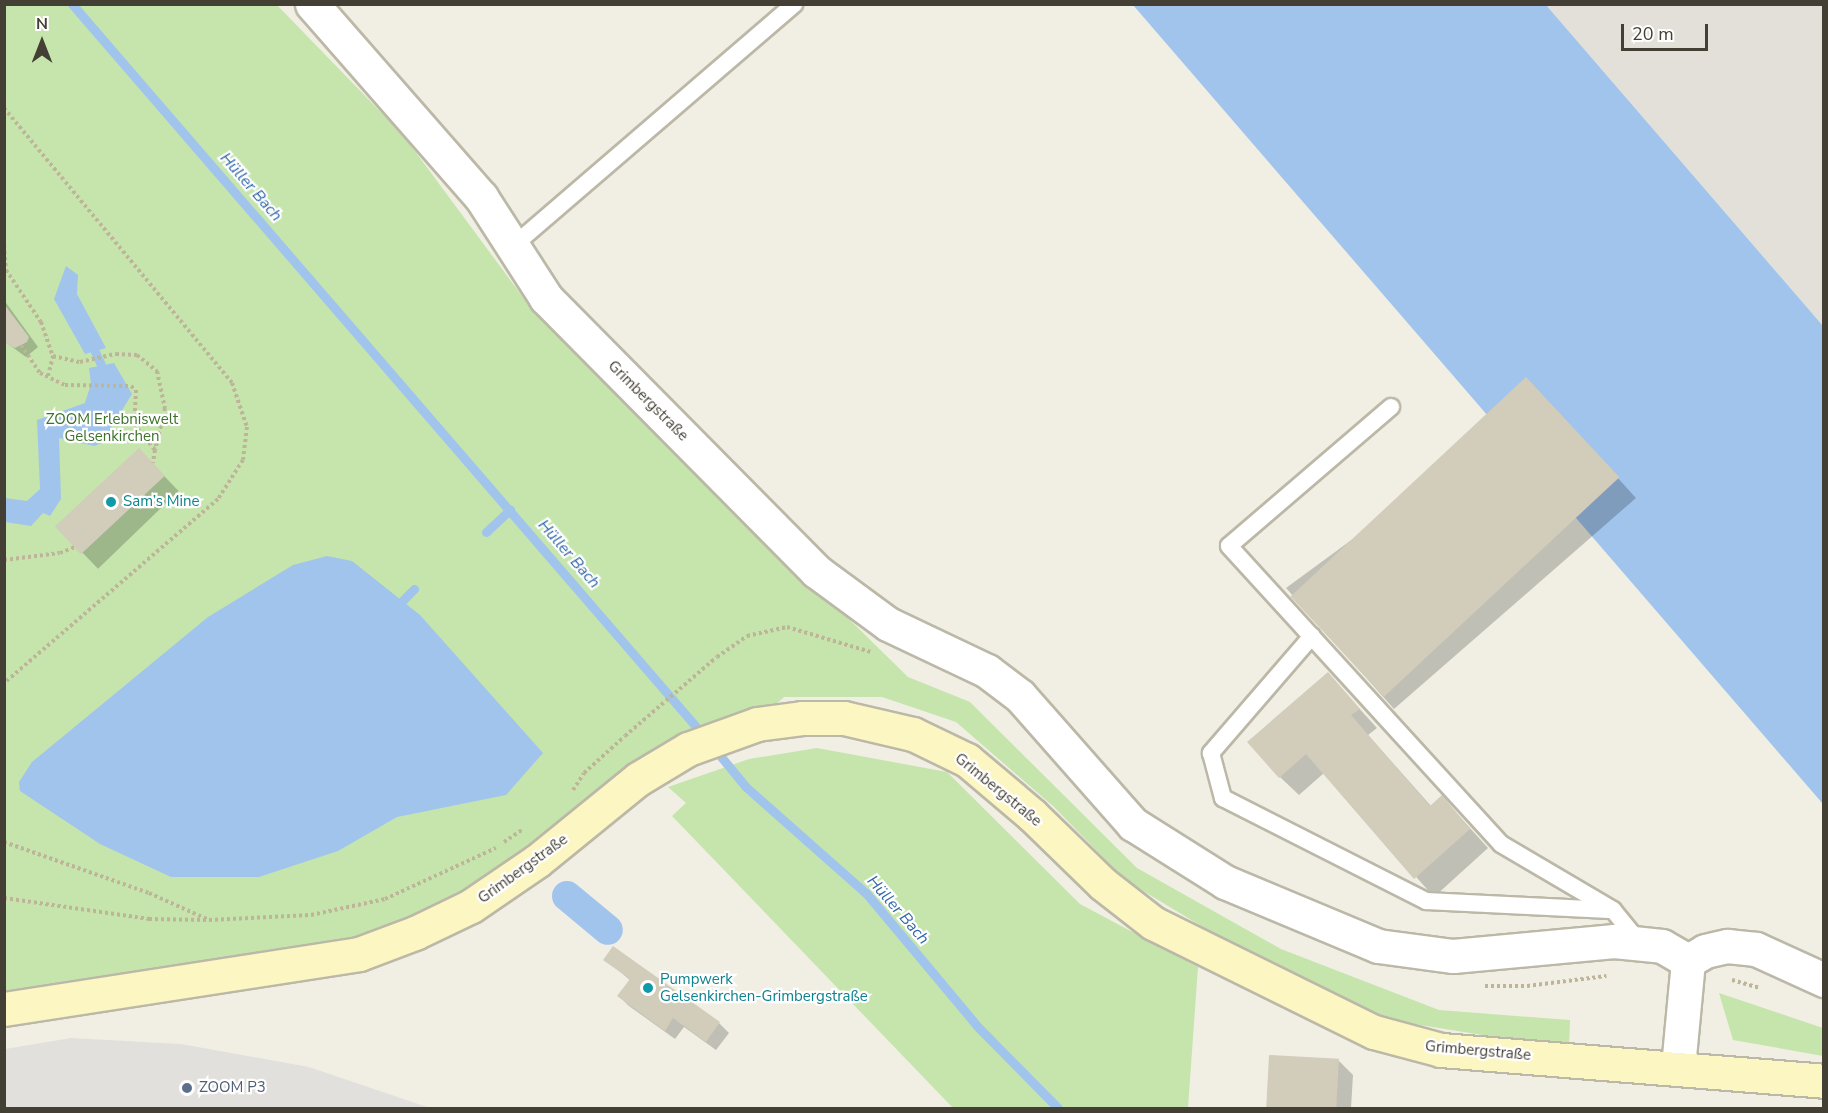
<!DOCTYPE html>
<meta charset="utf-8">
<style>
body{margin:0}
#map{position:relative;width:1828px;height:1113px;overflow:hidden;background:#f1efe4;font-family:"Nunito Sans",sans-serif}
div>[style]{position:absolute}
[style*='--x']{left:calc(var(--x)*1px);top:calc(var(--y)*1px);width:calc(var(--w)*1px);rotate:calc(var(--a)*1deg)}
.industrial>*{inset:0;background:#e3e0d9}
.green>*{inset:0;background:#c5e5ad}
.parking>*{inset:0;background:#e2e0dc}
.water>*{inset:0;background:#a1c4ed}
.shadow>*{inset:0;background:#0003;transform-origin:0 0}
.stream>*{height:9px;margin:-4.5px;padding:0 4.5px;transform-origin:4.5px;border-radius:4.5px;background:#a1c4ed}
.canal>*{height:30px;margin:-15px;padding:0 15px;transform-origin:15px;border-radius:15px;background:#a1c4ed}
.building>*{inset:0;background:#d2ccba;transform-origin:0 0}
.path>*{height:4px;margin-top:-2px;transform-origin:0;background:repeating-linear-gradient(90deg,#beb599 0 3px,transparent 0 6px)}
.roads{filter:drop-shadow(2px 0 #bcb8a7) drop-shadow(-2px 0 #bcb8a7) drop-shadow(0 2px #bcb8a7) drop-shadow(0 -2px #bcb8a7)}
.lane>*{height:16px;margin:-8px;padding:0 8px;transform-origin:8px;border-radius:8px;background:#fff}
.street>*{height:33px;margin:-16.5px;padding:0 16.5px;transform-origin:16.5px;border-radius:16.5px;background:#fff}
.secondary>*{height:33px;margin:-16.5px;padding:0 16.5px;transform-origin:16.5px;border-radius:16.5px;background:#fcf6c3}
.dots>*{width:16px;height:16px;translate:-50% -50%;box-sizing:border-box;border:3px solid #fff;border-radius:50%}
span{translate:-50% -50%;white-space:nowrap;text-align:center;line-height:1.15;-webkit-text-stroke:4.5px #fff;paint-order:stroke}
.street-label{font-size:15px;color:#433f34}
.park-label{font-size:15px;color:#3c722a}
.culture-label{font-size:15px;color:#0d838f}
.left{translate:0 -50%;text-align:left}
.service-label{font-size:15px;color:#4e5e75}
.water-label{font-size:16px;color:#3268ab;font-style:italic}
.frame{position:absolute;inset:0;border:6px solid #433f34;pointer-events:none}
.north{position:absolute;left:12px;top:12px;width:60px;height:60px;-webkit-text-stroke:4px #fff;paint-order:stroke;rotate:0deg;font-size:16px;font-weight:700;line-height:24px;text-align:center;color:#433f34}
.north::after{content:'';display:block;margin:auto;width:21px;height:27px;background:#433f34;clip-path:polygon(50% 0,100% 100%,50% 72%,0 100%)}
.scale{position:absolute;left:1621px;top:24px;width:87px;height:27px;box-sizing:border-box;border:3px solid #433f34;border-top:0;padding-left:8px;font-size:18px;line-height:21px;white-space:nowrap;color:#433f34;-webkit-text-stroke:4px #fff;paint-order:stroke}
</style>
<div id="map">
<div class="industrial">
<i style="clip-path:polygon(1546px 5px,1823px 5px,1823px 326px)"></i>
</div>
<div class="green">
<i style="clip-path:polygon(4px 5px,277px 5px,403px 135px,528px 304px,908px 677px,970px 702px,1137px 868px,1281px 949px,1439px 1010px,1570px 1020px,1569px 1049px,1383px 1019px,1251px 956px,1125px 880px,1054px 807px,956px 722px,882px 697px,784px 697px,769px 711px,681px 736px,633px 763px,521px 854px,464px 892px,412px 920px,351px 944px,5px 997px)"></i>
<i style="clip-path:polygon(817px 748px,947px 772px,1080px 904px,1198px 967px,1188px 1108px,953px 1108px,672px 816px,686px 803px,668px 787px,749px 759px)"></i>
<i style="clip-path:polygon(1719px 993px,1823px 1028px,1823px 1056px,1733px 1040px)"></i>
</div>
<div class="parking">
<i style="clip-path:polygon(71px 1038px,181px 1044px,309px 1067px,430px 1108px,5px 1108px,5px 1049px)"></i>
</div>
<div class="water">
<i style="clip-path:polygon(1133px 5px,1546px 5px,1823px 326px,1823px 804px)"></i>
<i style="clip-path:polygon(66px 266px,78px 275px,77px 294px,106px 348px,85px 354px,54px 299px)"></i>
<i style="clip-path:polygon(114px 363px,132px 394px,102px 443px,94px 446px,59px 438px,61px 499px,50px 516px,43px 513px,31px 526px,5px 522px,5px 498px,27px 501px,40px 489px,37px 420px,85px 403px,91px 384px,89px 368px)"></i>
<i style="clip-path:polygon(327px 556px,352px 561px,420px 615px,543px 753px,506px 795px,397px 817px,338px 851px,259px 877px,171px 877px,100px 844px,20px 791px,19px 782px,32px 762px,208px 617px,293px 565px)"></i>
</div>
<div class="shadow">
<i style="clip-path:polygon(4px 300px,38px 347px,26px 357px,4px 341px)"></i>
<i style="clip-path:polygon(1545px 398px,1636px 498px,1394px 709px,1286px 588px)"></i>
<i style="left:139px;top:450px;width:57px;height:112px;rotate:46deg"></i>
<i style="clip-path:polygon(1328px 674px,1377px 728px,1368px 735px,1431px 806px,1442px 797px,1488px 848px,1434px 897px,1324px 773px,1299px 795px,1280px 777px)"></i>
<i style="clip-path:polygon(613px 948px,719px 1023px,729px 1033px,716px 1050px,684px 1027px,675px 1039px,629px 1006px,619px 996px,631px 981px,605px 959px)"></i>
<i style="clip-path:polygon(1271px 1056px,1339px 1061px,1353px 1075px,1351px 1108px,1267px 1108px)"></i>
</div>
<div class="stream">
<i style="--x:72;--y:4;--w:967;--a:49.19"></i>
<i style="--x:90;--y:341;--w:26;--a:65"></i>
<i style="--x:486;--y:532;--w:33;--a:-43"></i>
<i style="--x:395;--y:608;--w:27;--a:-45"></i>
<i style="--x:713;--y:747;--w:52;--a:50.5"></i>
<i style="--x:746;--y:787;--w:160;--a:41.5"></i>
<i style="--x:866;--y:893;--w:176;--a:50.1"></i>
<i style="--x:979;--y:1028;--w:112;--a:45.4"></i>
</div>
<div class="canal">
<i style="--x:567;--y:896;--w:53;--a:39.7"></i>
</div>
<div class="building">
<i style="clip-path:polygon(4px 304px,29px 337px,27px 342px,15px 348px,4px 343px)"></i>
<i style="left:1526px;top:377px;width:137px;height:322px;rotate:47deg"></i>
<i style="left:139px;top:448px;width:38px;height:115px;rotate:47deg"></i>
<i style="clip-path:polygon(1328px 672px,1360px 709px,1351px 715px,1430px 806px,1442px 795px,1470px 829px,1414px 879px,1306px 754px,1279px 778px,1247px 742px)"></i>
<i style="clip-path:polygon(613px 946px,720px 1022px,706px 1042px,673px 1018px,665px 1031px,617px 996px,630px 979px,603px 960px)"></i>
<i style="left:1269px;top:1055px;width:70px;height:53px;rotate:3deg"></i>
</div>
<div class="path">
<i style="--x:4;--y:108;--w:357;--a:50.3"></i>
<i style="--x:232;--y:383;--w:46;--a:71.2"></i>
<i style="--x:247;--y:427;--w:33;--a:97"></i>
<i style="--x:243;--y:460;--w:46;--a:122.7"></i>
<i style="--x:218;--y:499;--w:282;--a:139.3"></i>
<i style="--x:4;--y:245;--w:25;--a:85"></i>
<i style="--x:6;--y:270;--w:63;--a:56.1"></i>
<i style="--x:41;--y:322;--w:36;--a:71"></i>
<i style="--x:53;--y:356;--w:28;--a:13"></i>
<i style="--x:80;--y:362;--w:37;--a:-13"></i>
<i style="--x:116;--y:354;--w:21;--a:3"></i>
<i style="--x:137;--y:355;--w:26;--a:39"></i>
<i style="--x:157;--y:371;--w:38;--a:78"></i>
<i style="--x:165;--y:408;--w:43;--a:103.4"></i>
<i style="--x:21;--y:345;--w:34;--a:56"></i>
<i style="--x:40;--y:373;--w:28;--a:26"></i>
<i style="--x:65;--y:385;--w:66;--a:0.9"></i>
<i style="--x:131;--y:386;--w:6;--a:39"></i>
<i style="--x:136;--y:390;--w:34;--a:93"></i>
<i style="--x:134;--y:424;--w:33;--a:51"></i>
<i style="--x:155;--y:450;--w:13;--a:99"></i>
<i style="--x:48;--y:376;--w:21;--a:-76"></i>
<i style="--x:4;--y:560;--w:56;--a:-7.1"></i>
<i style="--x:60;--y:553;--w:16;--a:-22"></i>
<i style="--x:573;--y:790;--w:20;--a:-57"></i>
<i style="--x:584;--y:773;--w:55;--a:-42.1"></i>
<i style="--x:625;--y:736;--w:121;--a:-40.7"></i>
<i style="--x:717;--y:657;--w:37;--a:-35"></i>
<i style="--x:747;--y:636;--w:41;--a:-12.7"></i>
<i style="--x:787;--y:627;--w:88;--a:16.6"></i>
<i style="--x:4;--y:842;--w:154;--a:19.4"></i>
<i style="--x:149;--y:893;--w:66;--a:24.2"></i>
<i style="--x:209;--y:920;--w:102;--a:-2.8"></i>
<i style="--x:311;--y:915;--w:76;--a:-12.2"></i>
<i style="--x:385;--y:899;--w:122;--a:-24.7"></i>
<i style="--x:504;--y:842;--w:23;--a:-34"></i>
<i style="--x:4;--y:898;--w:147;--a:8.2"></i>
<i style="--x:149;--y:919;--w:57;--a:1"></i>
<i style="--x:1732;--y:980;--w:29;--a:16"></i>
<i style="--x:1485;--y:986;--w:42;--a:0"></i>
<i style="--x:1527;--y:986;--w:80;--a:-7.2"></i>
</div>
<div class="roads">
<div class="lane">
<i style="--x:513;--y:246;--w:371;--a:-40.7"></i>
<i style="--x:1391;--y:407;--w:213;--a:139.4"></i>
<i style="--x:1229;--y:546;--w:403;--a:47.6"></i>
<i style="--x:1501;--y:844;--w:130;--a:30.5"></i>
<i style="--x:1613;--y:910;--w:41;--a:50.9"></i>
<i style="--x:1312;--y:636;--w:155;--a:130.8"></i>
<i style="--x:1211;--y:753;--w:47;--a:75.1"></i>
<i style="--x:1223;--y:798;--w:228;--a:26.9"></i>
<i style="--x:1426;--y:901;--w:183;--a:2.8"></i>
</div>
<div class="street">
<i style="--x:312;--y:4;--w:257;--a:48.8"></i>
<i style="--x:481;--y:197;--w:120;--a:57.2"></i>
<i style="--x:546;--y:298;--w:384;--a:45.3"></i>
<i style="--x:816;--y:571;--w:89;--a:36.4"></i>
<i style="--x:888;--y:624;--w:110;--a:25.4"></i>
<i style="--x:987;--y:671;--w:41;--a:37.1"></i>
<i style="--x:1020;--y:696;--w:171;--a:48.6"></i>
<i style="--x:1133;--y:824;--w:109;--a:32.2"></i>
<i style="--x:1225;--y:882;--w:166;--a:22.7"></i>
<i style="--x:1378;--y:946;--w:76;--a:7.6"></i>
<i style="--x:1453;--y:956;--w:162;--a:-5.3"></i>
<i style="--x:1614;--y:941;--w:48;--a:5.9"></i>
<i style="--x:1662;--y:946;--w:30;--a:30"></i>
<i style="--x:1688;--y:961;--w:20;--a:-30"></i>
<i style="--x:1705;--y:951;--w:23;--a:-13"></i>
<i style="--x:1727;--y:946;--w:29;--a:6"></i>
<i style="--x:1756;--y:949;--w:75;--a:24.5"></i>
<i style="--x:1678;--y:1067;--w:106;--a:-84.6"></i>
</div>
<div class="secondary">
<i style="--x:4;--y:1009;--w:359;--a:-8.8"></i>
<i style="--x:359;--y:954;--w:60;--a:-20.6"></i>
<i style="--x:415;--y:933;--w:62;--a:-25.7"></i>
<i style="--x:471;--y:906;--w:80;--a:-34.3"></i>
<i style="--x:537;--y:861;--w:130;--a:-39.1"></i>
<i style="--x:638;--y:779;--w:58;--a:-31"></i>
<i style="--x:688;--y:749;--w:73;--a:-19.9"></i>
<i style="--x:757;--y:724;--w:45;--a:-7.6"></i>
<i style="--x:802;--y:718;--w:42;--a:0"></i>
<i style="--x:844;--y:718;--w:71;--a:13.1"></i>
<i style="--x:913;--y:734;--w:60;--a:25.7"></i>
<i style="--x:967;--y:760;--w:85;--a:40.2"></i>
<i style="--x:1032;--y:815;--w:99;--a:44.2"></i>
<i style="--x:1103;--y:884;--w:63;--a:38"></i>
<i style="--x:1153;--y:923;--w:246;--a:26.3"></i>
<i style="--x:1374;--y:1032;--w:69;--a:15"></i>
<i style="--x:1441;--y:1050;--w:384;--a:4.6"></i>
</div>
</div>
<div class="dots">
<i style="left:111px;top:502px;background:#0f9aa8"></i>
<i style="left:648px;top:988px;background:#0f9aa8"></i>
<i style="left:187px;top:1088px;background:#5c6f8a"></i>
</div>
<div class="street-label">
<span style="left:648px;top:401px;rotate:45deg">Grimbergstraße</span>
<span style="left:998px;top:790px;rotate:39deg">Grimbergstraße</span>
<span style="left:523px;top:869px;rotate:-36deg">Grimbergstraße</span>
<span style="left:1478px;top:1051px;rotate:5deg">Grimbergstraße</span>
</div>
<div class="park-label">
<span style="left:112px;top:428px">ZOOM Erlebniswelt<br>Gelsenkirchen</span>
</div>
<div class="culture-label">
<span class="left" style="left:123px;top:502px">Sam’s Mine</span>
<span class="left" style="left:660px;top:988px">Pumpwerk<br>Gelsenkirchen-Grimbergstraße</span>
</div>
<div class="service-label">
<span class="left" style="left:199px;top:1088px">ZOOM P3</span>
</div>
<div class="water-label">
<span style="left:251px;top:187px;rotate:49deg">Hüller Bach</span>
<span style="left:569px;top:554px;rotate:49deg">Hüller Bach</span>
<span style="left:898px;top:910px;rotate:49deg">Hüller Bach</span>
</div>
<div class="frame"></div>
<div class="north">N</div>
<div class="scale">20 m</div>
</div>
